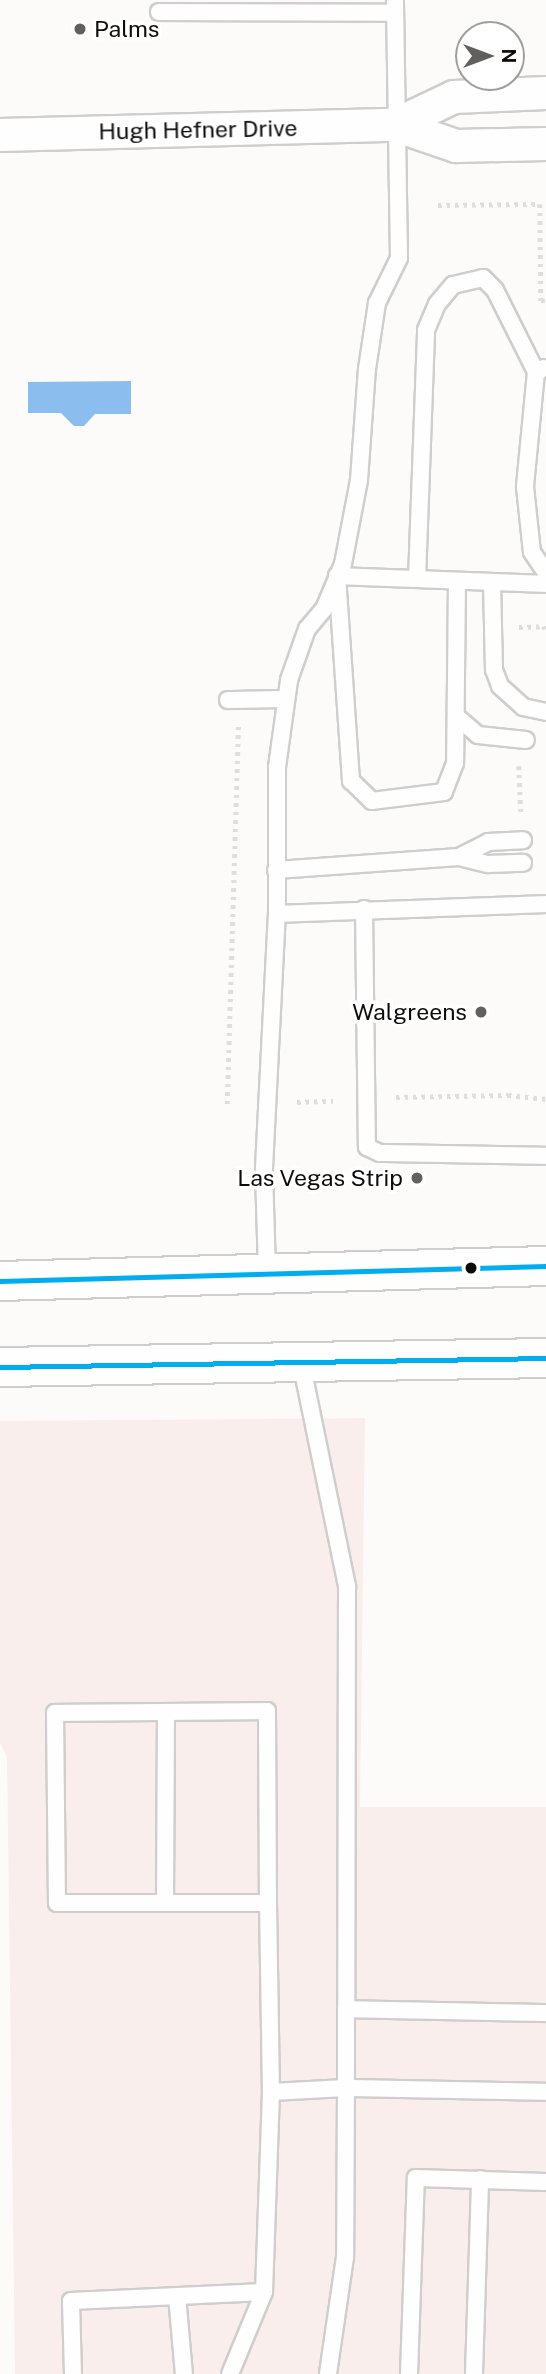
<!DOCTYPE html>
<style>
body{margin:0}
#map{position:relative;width:546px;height:2374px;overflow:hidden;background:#fdfbf9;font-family:"Public Sans",sans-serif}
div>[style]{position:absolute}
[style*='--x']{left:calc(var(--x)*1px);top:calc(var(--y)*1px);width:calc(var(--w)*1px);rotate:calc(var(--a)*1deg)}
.commercial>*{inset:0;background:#f9eeec}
.water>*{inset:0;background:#8bbdef}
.path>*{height:4.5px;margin-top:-2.25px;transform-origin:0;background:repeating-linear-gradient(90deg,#dfdede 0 3.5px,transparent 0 8.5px)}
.roads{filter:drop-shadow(2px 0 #cfcecc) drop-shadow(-2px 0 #cfcecc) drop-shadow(0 2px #cfcecc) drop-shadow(0 -2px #cfcecc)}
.lane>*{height:16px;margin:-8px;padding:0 8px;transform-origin:8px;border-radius:8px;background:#fffefe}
.street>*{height:32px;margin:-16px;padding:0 16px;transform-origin:16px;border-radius:16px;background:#fffefe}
.secondary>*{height:38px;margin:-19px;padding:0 19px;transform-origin:19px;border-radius:19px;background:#fffefe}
.bus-1>*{height:5px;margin:-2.5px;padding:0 2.5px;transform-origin:2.5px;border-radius:2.5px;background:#00adef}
.dots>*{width:19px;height:19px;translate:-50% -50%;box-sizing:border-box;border:4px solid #fff;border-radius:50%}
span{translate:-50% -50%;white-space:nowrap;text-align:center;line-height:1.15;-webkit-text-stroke:7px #fff;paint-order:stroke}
.poi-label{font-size:23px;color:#0d0c0b}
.left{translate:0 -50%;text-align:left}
.right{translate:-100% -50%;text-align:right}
.street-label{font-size:23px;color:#0d0c0b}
.north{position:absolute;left:455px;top:21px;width:70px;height:70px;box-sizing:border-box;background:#fff;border:2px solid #9e9e9d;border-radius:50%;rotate:90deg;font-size:19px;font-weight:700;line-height:28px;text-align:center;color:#0d0c0b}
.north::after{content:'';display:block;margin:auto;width:24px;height:32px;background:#61605e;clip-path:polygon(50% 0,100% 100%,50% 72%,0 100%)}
</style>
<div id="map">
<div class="commercial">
<i style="clip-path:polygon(365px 1418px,360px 1807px,546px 1807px,546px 2374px,15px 2374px,7px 1757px,0 1743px,0 1421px)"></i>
</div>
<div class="water">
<i style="clip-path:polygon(131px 381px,131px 414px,95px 414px,84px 426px,74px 426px,61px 413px,28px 413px,28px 382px)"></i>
</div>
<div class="path">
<i style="--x:438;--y:205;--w:102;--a:-0.6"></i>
<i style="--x:540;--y:204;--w:97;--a:89.4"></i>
<i style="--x:541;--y:301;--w:5;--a:0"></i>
<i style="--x:519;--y:627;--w:25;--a:-2"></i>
<i style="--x:544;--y:626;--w:7;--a:74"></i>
<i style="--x:519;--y:766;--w:47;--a:87.6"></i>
<i style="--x:396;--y:1097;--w:112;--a:-1"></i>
<i style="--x:508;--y:1095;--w:38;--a:6"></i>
<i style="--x:297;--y:1102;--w:36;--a:-2"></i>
<i style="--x:227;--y:1104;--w:379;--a:-88.3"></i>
</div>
<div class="roads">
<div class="lane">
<i style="--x:159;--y:12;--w:236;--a:0.2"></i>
<i style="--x:544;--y:368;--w:9;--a:153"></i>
<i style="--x:536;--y:372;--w:116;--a:95.5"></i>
<i style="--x:525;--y:487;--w:65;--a:83.9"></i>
<i style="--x:532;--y:552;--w:25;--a:56"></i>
<i style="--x:417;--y:579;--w:249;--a:-87.9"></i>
<i style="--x:426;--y:330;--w:28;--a:-67"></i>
<i style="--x:437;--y:304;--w:25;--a:-50"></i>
<i style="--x:453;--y:285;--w:31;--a:-13"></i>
<i style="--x:483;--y:278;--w:17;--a:45"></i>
<i style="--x:495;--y:290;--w:92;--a:63.4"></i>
<i style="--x:457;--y:581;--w:182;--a:90.6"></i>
<i style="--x:455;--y:763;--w:31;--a:111"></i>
<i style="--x:444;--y:792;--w:73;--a:172.9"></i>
<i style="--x:372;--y:801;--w:29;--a:-136"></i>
<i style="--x:351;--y:781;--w:205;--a:-93.9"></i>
<i style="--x:337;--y:576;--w:209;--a:2.2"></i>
<i style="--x:492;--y:582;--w:88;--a:88.7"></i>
<i style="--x:494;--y:670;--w:17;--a:69"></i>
<i style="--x:500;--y:686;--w:31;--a:42"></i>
<i style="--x:523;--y:707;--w:24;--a:12"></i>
<i style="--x:228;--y:700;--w:58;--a:-1"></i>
<i style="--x:456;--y:716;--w:29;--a:41"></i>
<i style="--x:478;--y:735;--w:48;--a:5.9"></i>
<i style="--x:459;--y:857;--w:33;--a:-27"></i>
<i style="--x:488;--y:842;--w:35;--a:-3"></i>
<i style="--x:276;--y:870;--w:183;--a:-4.1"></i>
<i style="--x:459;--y:857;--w:30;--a:14"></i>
<i style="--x:488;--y:864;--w:35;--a:-2"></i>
<i style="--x:364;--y:909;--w:238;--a:89.3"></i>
<i style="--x:367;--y:1147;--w:14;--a:25"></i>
<i style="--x:380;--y:1153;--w:166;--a:1"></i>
<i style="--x:277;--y:914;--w:269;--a:-2.1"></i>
<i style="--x:267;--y:1272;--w:104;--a:-91.7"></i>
<i style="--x:264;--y:1168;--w:254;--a:-87.1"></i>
<i style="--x:277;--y:914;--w:147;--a:-90"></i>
<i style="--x:277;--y:767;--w:88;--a:-82.1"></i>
<i style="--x:289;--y:680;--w:54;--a:-70.6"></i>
<i style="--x:307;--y:629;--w:26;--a:-50"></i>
<i style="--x:324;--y:609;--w:49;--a:-67.1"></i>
<i style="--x:343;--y:564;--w:86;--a:-79.2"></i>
<i style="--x:359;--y:480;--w:111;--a:-85.9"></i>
<i style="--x:367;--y:369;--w:67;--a:-81.4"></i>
<i style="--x:377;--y:303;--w:50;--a:-63.9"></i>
<i style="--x:399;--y:258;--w:258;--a:-90.9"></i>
<i style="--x:301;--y:1362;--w:229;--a:78.4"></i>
<i style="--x:347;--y:1586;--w:423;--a:90.1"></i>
<i style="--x:165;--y:1903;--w:191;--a:-89.7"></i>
<i style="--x:268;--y:1903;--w:192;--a:-90.3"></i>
<i style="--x:267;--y:1711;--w:212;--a:179.5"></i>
<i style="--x:55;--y:1713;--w:190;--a:89.4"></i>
<i style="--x:57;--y:1903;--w:211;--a:0"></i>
<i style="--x:268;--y:1903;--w:189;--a:89.1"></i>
<i style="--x:271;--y:2092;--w:75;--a:-3.1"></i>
<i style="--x:346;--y:2088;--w:169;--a:90.3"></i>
<i style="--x:345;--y:2257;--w:118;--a:98.3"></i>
<i style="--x:546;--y:2013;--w:200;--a:-178.9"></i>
<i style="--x:346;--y:2009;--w:79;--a:90"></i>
<i style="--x:346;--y:2088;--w:200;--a:1.1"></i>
<i style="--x:177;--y:2296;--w:78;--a:84.9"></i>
<i style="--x:73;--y:2374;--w:73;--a:-91.6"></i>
<i style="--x:71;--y:2301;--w:193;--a:-2.7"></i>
<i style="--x:264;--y:2292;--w:200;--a:-88"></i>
<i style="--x:230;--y:2374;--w:89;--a:-67.5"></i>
<i style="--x:409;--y:2374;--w:196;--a:-88"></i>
<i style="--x:416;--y:2178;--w:130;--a:1.8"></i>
<i style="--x:474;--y:2374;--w:195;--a:-88.2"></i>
</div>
<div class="street">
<i style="--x:395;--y:125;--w:65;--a:-25.4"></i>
<i style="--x:454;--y:97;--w:92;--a:-2.5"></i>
<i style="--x:0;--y:135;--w:395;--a:-1.5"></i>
<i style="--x:395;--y:125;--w:65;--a:19"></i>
<i style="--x:456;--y:146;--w:90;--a:-1.3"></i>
</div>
<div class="secondary">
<i style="--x:0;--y:1281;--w:546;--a:-1.57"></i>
<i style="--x:0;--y:1367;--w:546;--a:-0.94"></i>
</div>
</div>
<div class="bus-1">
<i style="--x:0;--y:1281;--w:546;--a:-1.57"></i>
<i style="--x:0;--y:1367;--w:546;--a:-0.94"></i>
</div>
<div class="dots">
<i style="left:80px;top:29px;background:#61605e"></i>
<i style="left:481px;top:1012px;background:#61605e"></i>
<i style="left:417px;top:1178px;background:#61605e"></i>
<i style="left:471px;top:1268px;background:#0d0c0b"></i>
</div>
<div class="poi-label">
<span class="left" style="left:94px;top:29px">Palms</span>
<span class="right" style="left:467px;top:1012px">Walgreens</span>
<span class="right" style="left:403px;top:1178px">Las Vegas Strip</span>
</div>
<div class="street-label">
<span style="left:198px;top:130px;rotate:-1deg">Hugh Hefner Drive</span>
</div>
<div class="north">N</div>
</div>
